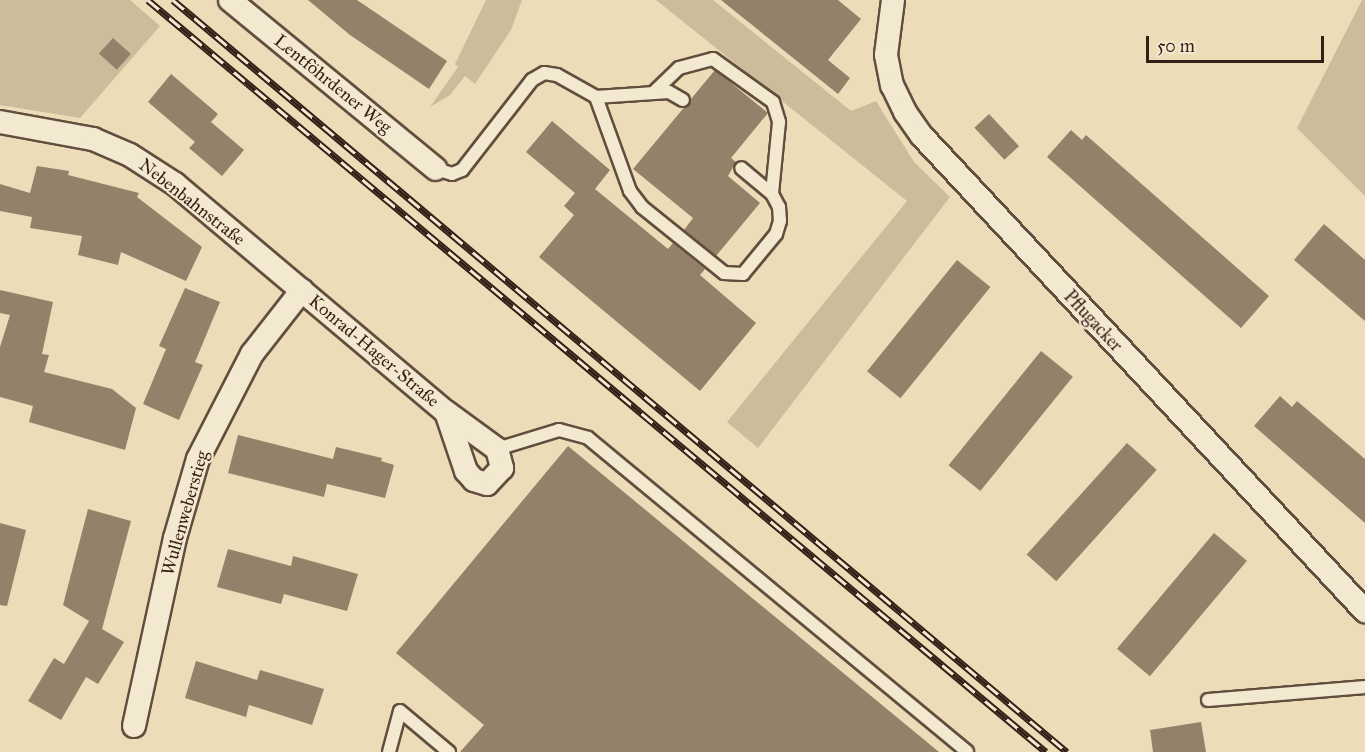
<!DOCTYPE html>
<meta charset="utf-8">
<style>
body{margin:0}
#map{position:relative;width:1365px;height:752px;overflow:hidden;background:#ecdcb7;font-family:"IM FELL Great Primer",serif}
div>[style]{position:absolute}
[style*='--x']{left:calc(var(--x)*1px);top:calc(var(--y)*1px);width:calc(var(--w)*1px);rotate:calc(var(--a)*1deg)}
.green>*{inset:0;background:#cdbc9b}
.building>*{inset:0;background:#948169;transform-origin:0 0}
.roads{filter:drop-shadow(2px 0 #624e3e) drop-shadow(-2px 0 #624e3e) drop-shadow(0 2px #624e3e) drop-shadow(0 -2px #624e3e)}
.lane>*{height:12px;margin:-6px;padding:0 6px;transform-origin:6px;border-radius:6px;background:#f3e8d0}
.street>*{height:22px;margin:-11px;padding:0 11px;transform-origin:11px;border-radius:11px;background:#f3e8d0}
.rail>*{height:7px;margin-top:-3.5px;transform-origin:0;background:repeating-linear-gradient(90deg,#f3e8d0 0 14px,#341e15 0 28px);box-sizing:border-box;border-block:2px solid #341e15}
span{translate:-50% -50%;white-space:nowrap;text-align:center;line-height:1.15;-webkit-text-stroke:4.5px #f3e8d0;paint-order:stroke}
.street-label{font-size:18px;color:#341e15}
.scale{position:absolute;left:1146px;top:36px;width:178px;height:27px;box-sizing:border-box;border:3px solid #341e15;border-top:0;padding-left:8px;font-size:18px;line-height:21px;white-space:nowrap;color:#341e15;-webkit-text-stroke:4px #f3e8d0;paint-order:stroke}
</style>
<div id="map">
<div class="green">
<i style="clip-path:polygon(0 0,130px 0,160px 26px,80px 118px,0 105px)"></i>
<i style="clip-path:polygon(486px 0,522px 0,511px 30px,475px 84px,465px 76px,450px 95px,430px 107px,458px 67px,455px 64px)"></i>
<i style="clip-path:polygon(656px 0,713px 0,851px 111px,876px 101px,914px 162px,950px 197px,758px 448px,727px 422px,907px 201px)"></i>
<i style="clip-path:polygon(1362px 0,1365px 0,1365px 196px,1297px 128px)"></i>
</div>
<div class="building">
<i style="clip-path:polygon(308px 0,357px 0,447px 61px,429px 89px,350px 35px)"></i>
<i style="clip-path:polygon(721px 0,838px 0,861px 19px,828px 60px,850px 78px,838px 94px)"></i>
<i style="left:113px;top:38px;width:24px;height:21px;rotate:42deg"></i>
<i style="clip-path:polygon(715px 70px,768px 113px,731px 158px,736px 162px,728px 176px,760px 203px,716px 256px,684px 230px,693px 218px,633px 169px)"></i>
<i style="clip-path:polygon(171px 74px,218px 114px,211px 122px,244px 150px,222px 176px,189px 148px,195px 142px,148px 102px)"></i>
<i style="left:989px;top:114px;width:44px;height:20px;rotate:47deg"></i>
<i style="clip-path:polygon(552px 121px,610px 170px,595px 189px,668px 249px,673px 243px,705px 269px,700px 275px,756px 323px,700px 391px,539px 257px,574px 215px,564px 206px,575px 193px,526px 152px)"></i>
<i style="clip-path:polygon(1071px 130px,1082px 140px,1086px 135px,1269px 296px,1241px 328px,1047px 157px)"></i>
<i style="clip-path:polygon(37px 166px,69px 171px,68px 175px,139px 193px,137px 197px,202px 247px,186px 281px,121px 252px,118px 265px,78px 255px,82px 236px,30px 228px,32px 217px,0 211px,0 184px,30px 193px)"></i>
<i style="clip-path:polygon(1324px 224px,1365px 260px,1365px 321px,1294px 260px)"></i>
<i style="left:957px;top:260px;width:43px;height:143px;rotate:39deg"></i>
<i style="clip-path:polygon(185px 288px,220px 302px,195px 362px,203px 365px,179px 420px,143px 404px,166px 349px,159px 346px)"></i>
<i style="clip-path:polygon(0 290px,53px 302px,42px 354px,49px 355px,44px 372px,112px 389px,136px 408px,125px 450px,29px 422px,33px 406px,0 397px,0 347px,10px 315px,0 313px)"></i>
<i style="left:1041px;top:351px;width:41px;height:147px;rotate:39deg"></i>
<i style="clip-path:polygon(1280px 396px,1292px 407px,1297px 401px,1365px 459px,1365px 523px,1254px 426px)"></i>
<i style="clip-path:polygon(238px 435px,333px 459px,336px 447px,382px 458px,381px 461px,394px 465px,385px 498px,327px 484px,324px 497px,228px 473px)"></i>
<i style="left:1127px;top:443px;width:40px;height:150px;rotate:42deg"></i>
<i style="clip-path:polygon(568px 446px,939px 752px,460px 752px,484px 725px,396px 653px)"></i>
<i style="clip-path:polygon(88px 509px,131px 521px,102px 629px,124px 642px,98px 684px,86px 677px,61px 720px,28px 701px,54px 658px,64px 664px,89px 621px,63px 605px)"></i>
<i style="clip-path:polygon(0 523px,26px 530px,7px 606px,0 605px)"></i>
<i style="left:1214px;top:533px;width:43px;height:151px;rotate:40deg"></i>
<i style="clip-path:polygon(228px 549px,291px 566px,293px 556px,358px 574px,347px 611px,284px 594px,281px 604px,217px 587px)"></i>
<i style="clip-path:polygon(196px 661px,257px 680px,260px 670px,324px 689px,312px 725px,249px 705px,246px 717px,185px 698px)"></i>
<i style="clip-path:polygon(1201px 722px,1206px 752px,1153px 752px,1150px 730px)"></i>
</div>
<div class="roads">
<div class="lane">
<i style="--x:653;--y:93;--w:36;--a:-44"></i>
<i style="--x:679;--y:68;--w:35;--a:-15"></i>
<i style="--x:713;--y:59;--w:74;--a:35.6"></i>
<i style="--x:773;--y:102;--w:21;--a:73"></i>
<i style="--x:779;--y:122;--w:72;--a:95.6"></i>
<i style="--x:596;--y:97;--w:73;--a:-3.9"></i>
<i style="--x:669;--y:92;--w:16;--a:30"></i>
<i style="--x:436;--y:169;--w:17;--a:17"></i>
<i style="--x:452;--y:174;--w:11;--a:-22"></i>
<i style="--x:462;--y:170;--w:114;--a:-52.1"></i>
<i style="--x:532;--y:80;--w:14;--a:-30"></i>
<i style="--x:544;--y:73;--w:13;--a:9"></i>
<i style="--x:557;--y:75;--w:45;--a:29.4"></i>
<i style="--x:596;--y:97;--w:100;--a:70.1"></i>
<i style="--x:630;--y:191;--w:20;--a:53"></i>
<i style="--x:642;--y:207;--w:105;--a:38.8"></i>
<i style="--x:724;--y:273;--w:19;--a:3"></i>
<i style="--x:743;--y:274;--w:52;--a:-50.5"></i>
<i style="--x:776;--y:234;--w:14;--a:-73"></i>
<i style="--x:780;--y:221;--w:14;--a:-94"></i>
<i style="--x:779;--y:207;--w:15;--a:-118"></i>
<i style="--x:772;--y:194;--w:40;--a:-140"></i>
<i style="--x:497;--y:449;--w:65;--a:-17"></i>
<i style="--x:559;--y:430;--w:30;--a:15"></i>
<i style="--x:588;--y:438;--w:492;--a:39.6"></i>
<i style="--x:1208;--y:700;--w:158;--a:-4.7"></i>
<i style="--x:389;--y:752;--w:42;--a:-75"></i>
<i style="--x:400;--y:711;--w:64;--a:39.9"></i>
</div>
<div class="street">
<i style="--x:230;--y:0;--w:266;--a:39.4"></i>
<i style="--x:893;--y:0;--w:55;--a:97.3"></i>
<i style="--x:886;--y:55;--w:31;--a:79"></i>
<i style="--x:892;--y:85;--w:30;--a:64"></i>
<i style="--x:905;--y:112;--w:29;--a:55"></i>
<i style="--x:922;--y:136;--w:650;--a:47"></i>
<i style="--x:0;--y:122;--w:95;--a:10.4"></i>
<i style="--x:93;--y:139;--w:40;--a:23.4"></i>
<i style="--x:130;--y:155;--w:54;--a:32.8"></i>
<i style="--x:175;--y:184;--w:354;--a:40.1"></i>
<i style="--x:446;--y:412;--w:63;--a:36"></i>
<i style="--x:497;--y:449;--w:20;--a:75"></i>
<i style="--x:502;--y:468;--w:22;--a:133"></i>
<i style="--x:487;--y:484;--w:14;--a:-163"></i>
<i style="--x:474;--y:480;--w:12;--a:-132"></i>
<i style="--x:466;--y:471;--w:62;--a:-108.7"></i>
<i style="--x:134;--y:726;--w:192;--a:-77.7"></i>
<i style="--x:175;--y:538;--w:82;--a:-73.8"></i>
<i style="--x:198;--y:459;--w:118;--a:-62.8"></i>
<i style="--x:252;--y:354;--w:81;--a:-52"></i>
</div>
</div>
<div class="rail">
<i style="--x:148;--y:0;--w:1171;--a:39.94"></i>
<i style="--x:173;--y:0;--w:1168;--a:40.07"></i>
</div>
<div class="street-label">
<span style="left:333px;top:84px;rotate:39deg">Lentföhrdener Weg</span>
<span style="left:192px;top:202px;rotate:38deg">Nebenbahnstraße</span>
<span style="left:1093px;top:321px;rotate:47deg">Pflugacker</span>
<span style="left:374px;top:351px;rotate:40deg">Konrad-Hager-Straße</span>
<span style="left:185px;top:513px;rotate:-74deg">Wullenweberstieg</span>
</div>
<div class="scale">50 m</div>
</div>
